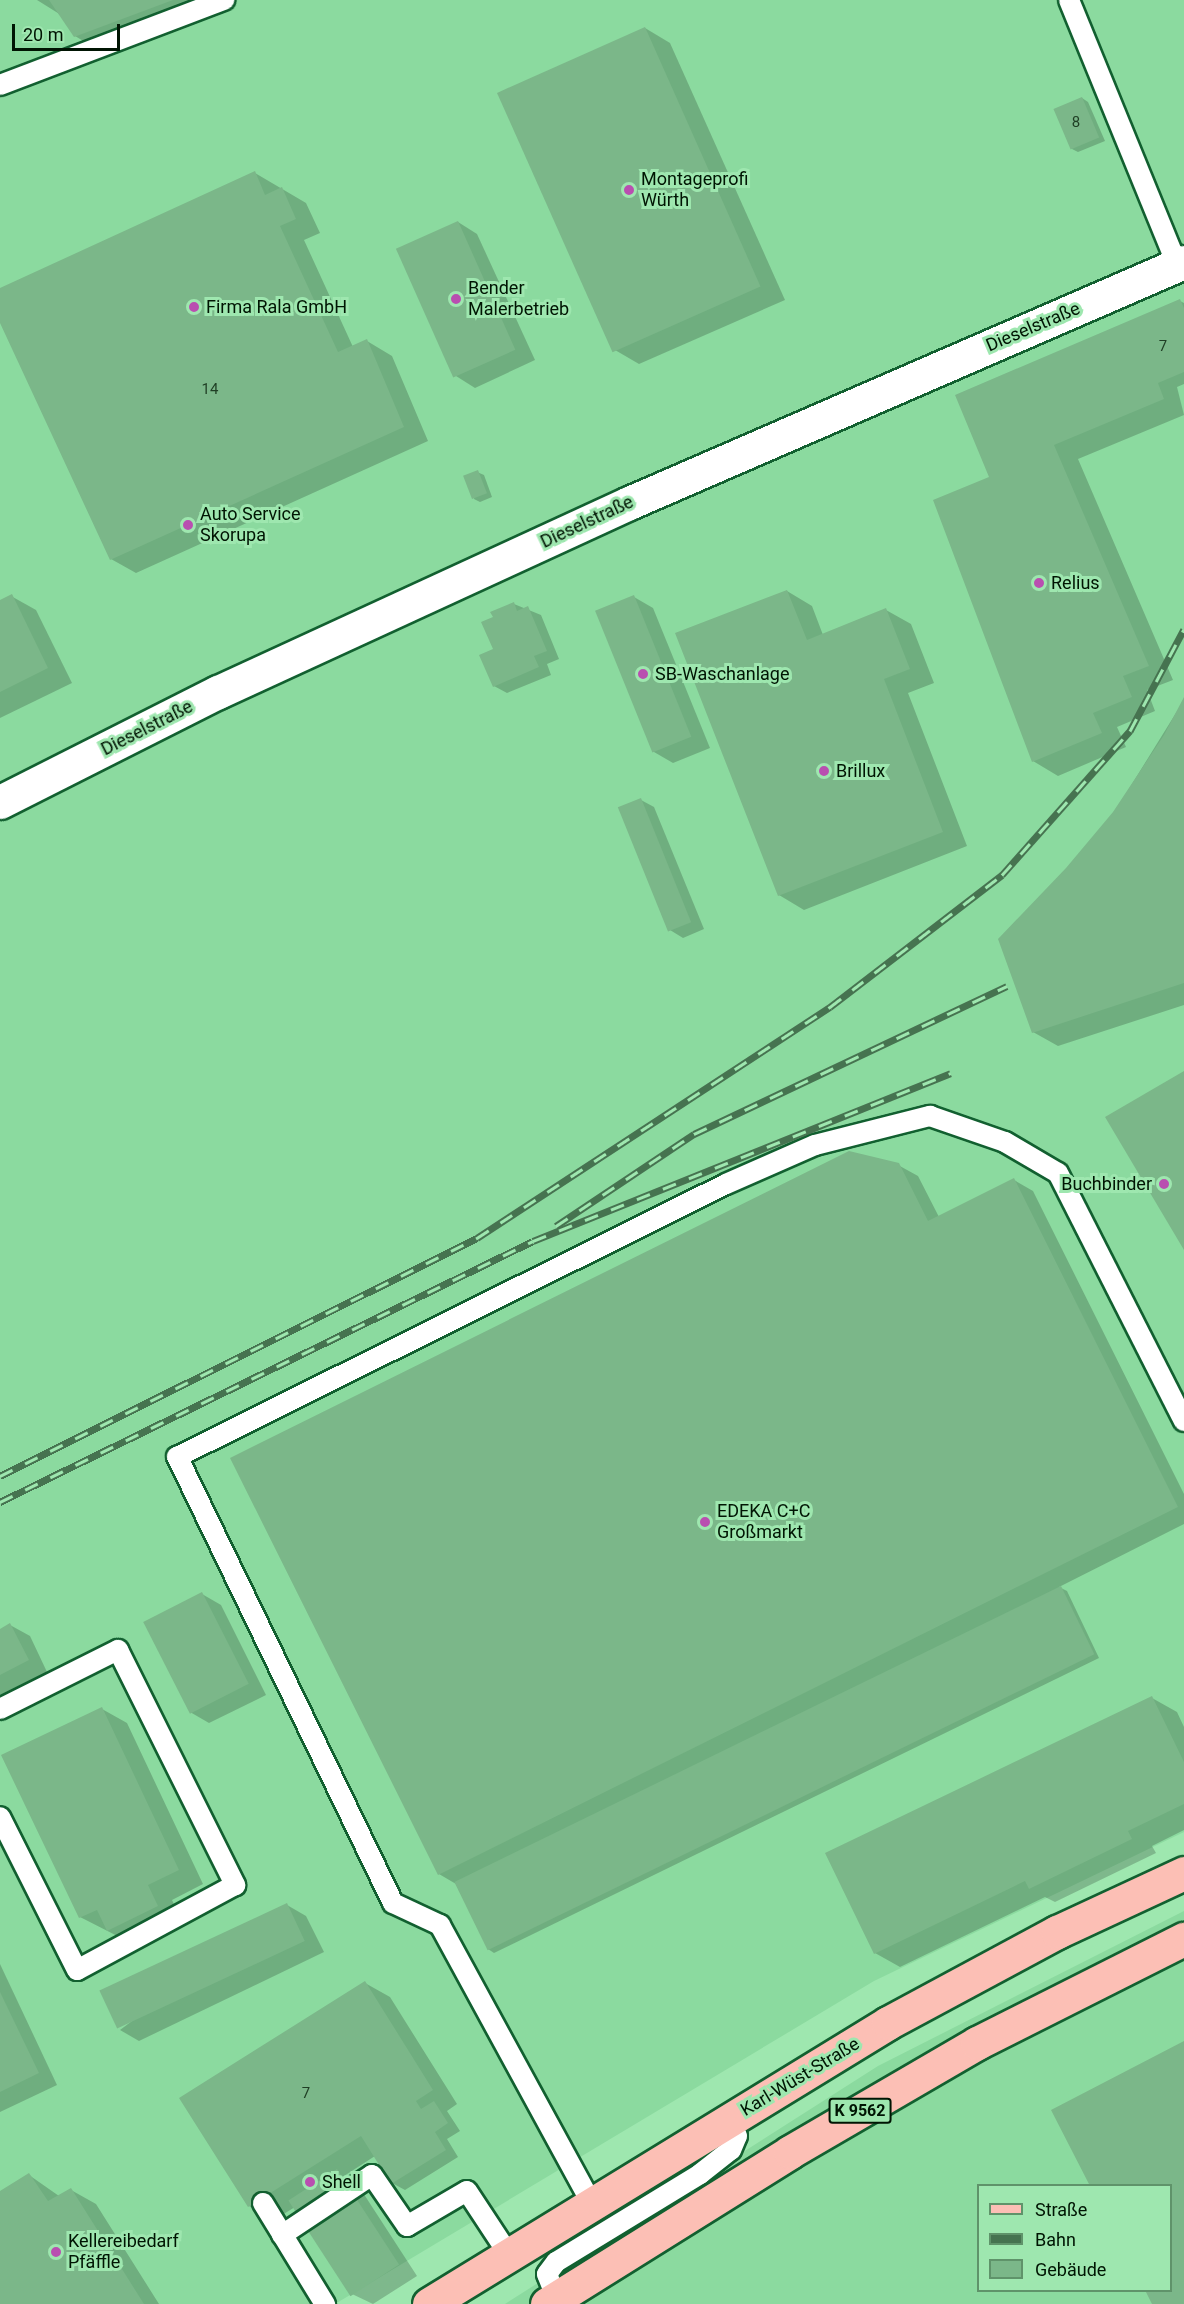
<!DOCTYPE html>
<meta charset="utf-8">
<style>
body{margin:0}
#map{position:relative;width:1184px;height:2304px;overflow:hidden;background:#9ee7af;font-family:Roboto,sans-serif}
div>[style]{position:absolute}
[style*='--x']{left:calc(var(--x)*1px);top:calc(var(--y)*1px);width:calc(var(--w)*1px);rotate:calc(var(--a)*1deg)}
.built>*{inset:0;background:#8bda9f}
.shadow>*{inset:0;background:#0003}
.building>*{inset:0;background:#7bb789;transform-origin:0 0}
.roads{filter:drop-shadow(2px 0 #126030) drop-shadow(-2px 0 #126030) drop-shadow(0 2px #126030) drop-shadow(0 -2px #126030)}
.service>*{height:20px;margin:-10px;padding:0 10px;transform-origin:10px;border-radius:10px;background:#fff}
.minor>*{height:33px;margin:-16.5px;padding:0 16.5px;transform-origin:16.5px;border-radius:16.5px;background:#fff}
.primary>*{height:33px;margin:-16.5px;padding:0 16.5px;transform-origin:16.5px;border-radius:16.5px;background:#fcbfb5}
.rail>*{height:7px;margin-top:-3.5px;transform-origin:0;background:repeating-linear-gradient(90deg,#9ee7af 0 14px,#467350 0 28px);box-sizing:border-box;border-block:2px solid #467350}
.dots>*{width:16px;height:16px;translate:-50% -50%;box-sizing:border-box;border:3px solid #9ee7af;border-radius:50%}
span{translate:-50% -50%;white-space:nowrap;text-align:center;line-height:1.15;-webkit-text-stroke:6px #9ee7af;paint-order:stroke}
.number-label{font-size:15px;color:#1f3e24}
.number-label span{-webkit-text-stroke-width:0}
.shield-label span{padding:2px 4px;background:#9ee7af;border:2px solid;border-radius:4px;-webkit-text-stroke-width:0}
.shield-label{font-size:16px;color:#001503;font-weight:700}
.poi-label{font-size:18px;color:#001503}
.left{translate:0 -50%;text-align:left}
.right{translate:-100% -50%;text-align:right}
.street-label{font-size:18px;color:#001503}
.legend{position:absolute;left:977px;top:2184px;width:195px;height:108px;box-sizing:border-box;background:#9ee7af;border:2px solid #5f936a;margin:0;padding:8px 10px;list-style:none;font-size:18px;color:#001503}
.legend li{display:flex;align-items:center;gap:12px;height:30px}
.legend b{width:30px;border:2px solid #5f936a}
.scale{position:absolute;left:12px;top:24px;width:108px;height:27px;box-sizing:border-box;border:3px solid #001503;border-top:0;padding-left:8px;font-size:18px;line-height:21px;white-space:nowrap;color:#001503;-webkit-text-stroke:4px #9ee7af;paint-order:stroke}
</style>
<div id="map">
<div class="built">
<i style="clip-path:polygon(0 0,1184px 0,1184px 1832px,874px 1981px,335px 2304px,0 2304px)"></i>
<i style="clip-path:polygon(evenodd,1184px 1911px,1184px 2304px,505px 2304px,878px 2066px,1184px 1911px,978px 2186px,1170px 2186px,1170px 2290px,978px 2290px,978px 2186px)"></i>
</div>
<div class="shadow">
<i style="clip-path:polygon(37px 0,236px 0,100px 51px,75px 36px,61px 15px)"></i>
<i style="clip-path:polygon(645px 28px,670px 43px,785px 300px,639px 364px,615px 350px)"></i>
<i style="clip-path:polygon(1082px 98px,1088px 102px,1105px 141px,1078px 152px,1072px 149px)"></i>
<i style="clip-path:polygon(255px 173px,306px 203px,320px 233px,304px 240px,353px 347px,367px 341px,392px 356px,428px 441px,136px 573px,111px 559px,0 320px,0 290px)"></i>
<i style="clip-path:polygon(458px 222px,477px 234px,535px 360px,475px 388px,456px 376px,398px 249px)"></i>
<i style="clip-path:polygon(1180px 301px,1184px 303px,1184px 384px,1177px 387px,1184px 415px,1078px 459px,1173px 680px,1147px 690px,1155px 711px,1117px 727px,1126px 747px,1058px 776px,1033px 761px,991px 478px)"></i>
<i style="clip-path:polygon(477px 472px,484px 475px,492px 497px,480px 502px,474px 499px)"></i>
<i style="clip-path:polygon(787px 591px,812px 606px,823px 635px,886px 610px,911px 624px,934px 683px,908px 693px,967px 846px,804px 910px,779px 895px)"></i>
<i style="clip-path:polygon(11px 596px,36px 610px,72px 683px,0 718px,0 601px)"></i>
<i style="clip-path:polygon(634px 597px,653px 608px,710px 748px,673px 763px,654px 752px)"></i>
<i style="clip-path:polygon(514px 604px,541px 615px,559px 659px,547px 664px,551px 675px,507px 693px,494px 686px,495px 650px)"></i>
<i style="clip-path:polygon(1184px 700px,1184px 1005px,1058px 1046px,1033px 1032px,1067px 869px,1114px 813px)"></i>
<i style="clip-path:polygon(641px 800px,654px 807px,704px 929px,683px 938px,670px 930px)"></i>
<i style="clip-path:polygon(898px 1165px,918px 1176px,939px 1217px,1014px 1180px,1033px 1191px,1184px 1494px,1184px 1524px,1059px 1587px,1067px 1591px,1099px 1658px,494px 1953px,488px 1949px,456px 1884px,439px 1874px)"></i>
<i style="clip-path:polygon(202px 1594px,221px 1605px,266px 1695px,209px 1723px,190px 1712px)"></i>
<i style="clip-path:polygon(10px 1625px,30px 1636px,47px 1672px,0 1695px,0 1630px)"></i>
<i style="clip-path:polygon(1152px 1698px,1177px 1712px,1184px 1727px,1184px 1830px,1152px 1846px,1156px 1853px,1055px 1902px,1045px 1897px,900px 1967px,875px 1953px)"></i>
<i style="clip-path:polygon(102px 1709px,127px 1723px,203px 1884px,172px 1900px,182px 1921px,133px 1944px,80px 1917px)"></i>
<i style="clip-path:polygon(287px 1905px,306px 1916px,324px 1952px,139px 2041px,120px 2030px)"></i>
<i style="clip-path:polygon(0 1964px,57px 2085px,0 2112px)"></i>
<i style="clip-path:polygon(365px 1983px,390px 1997px,457px 2104px,447px 2111px,460px 2131px,447px 2139px,458px 2157px,405px 2190px,392px 2183px,375px 2156px,344px 2176px,356px 2182px,417px 2276px,373px 2304px,352px 2294px,295px 2207px,274px 2220px,249px 2206px)"></i>
<i style="clip-path:polygon(29px 2175px,59px 2196px,71px 2190px,96px 2204px,159px 2304px,0 2304px,0 2193px)"></i>
</div>
<div class="building">
<i style="clip-path:polygon(49px 0,173px 0,74px 37px)"></i>
<i style="left:645px;top:27px;width:284px;height:162px;rotate:66deg"></i>
<i style="left:1082px;top:97px;width:44px;height:31px;rotate:67deg"></i>
<i style="clip-path:polygon(255px 171px,265px 195px,282px 187px,296px 219px,280px 226px,338px 352px,367px 339px,404px 427px,110px 560px,0 323px,0 288px)"></i>
<i style="left:458px;top:221px;width:141px;height:68px;rotate:66deg"></i>
<i style="clip-path:polygon(1180px 299px,1184px 308px,1184px 372px,1158px 383px,1164px 399px,1054px 445px,1149px 666px,1123px 676px,1132px 697px,1093px 713px,1102px 733px,1032px 762px,933px 500px,989px 477px,955px 395px)"></i>
<i style="left:478px;top:470px;width:25px;height:16px;rotate:69deg"></i>
<i style="clip-path:polygon(787px 590px,807px 640px,886px 608px,910px 669px,884px 679px,943px 832px,778px 896px,675px 633px)"></i>
<i style="clip-path:polygon(12px 594px,48px 668px,0 692px,0 600px)"></i>
<i style="left:634px;top:595px;width:153px;height:42px;rotate:68deg"></i>
<i style="clip-path:polygon(514px 602px,517px 611px,528px 606px,547px 651px,534px 656px,539px 667px,493px 687px,479px 655px,493px 649px,481px 622px,493px 617px,490px 612px)"></i>
<i style="clip-path:polygon(1184px 697px,1184px 983px,1032px 1033px,998px 939px,1066px 868px,1113px 812px,1164px 735px)"></i>
<i style="left:641px;top:798px;width:134px;height:25px;rotate:68deg"></i>
<i style="clip-path:polygon(1184px 1071px,1184px 1250px,1105px 1117px)"></i>
<i style="clip-path:polygon(849px 1151px,899px 1163px,928px 1221px,1014px 1178px,1178px 1507px,438px 1875px,230px 1458px)"></i>
<i style="left:1061px;top:1586px;width:76px;height:675px;rotate:64deg"></i>
<i style="left:202px;top:1592px;width:103px;height:66px;rotate:63deg"></i>
<i style="clip-path:polygon(10px 1623px,29px 1660px,0 1675px,0 1629px)"></i>
<i style="clip-path:polygon(1152px 1696px,1184px 1762px,1184px 1804px,1128px 1831px,1132px 1839px,1029px 1889px,1025px 1881px,874px 1954px,825px 1853px)"></i>
<i style="clip-path:polygon(102px 1707px,179px 1870px,148px 1885px,158px 1906px,107px 1931px,97px 1910px,79px 1918px,1px 1755px)"></i>
<i style="left:287px;top:1903px;width:42px;height:207px;rotate:65deg"></i>
<i style="clip-path:polygon(365px 1981px,433px 2090px,416px 2101px,421px 2109px,434px 2101px,448px 2123px,435px 2132px,446px 2150px,391px 2184px,361px 2136px,248px 2207px,179px 2098px)"></i>
<i style="clip-path:polygon(0 1992px,39px 2073px,0 2092px)"></i>
<i style="clip-path:polygon(1184px 2041px,1184px 2304px,1152px 2304px,1145px 2290px,1170px 2290px,1170px 2186px,1090px 2186px,1051px 2110px)"></i>
<i style="left:337px;top:2169px;width:114px;height:58px;rotate:57deg"></i>
<i style="clip-path:polygon(29px 2173px,48px 2201px,71px 2188px,144px 2304px,0 2304px,0 2191px)"></i>
</div>
<div class="roads">
<div class="service">
<i style="--x:1069;--y:0;--w:286;--a:67.8"></i>
<i style="--x:0;--y:85;--w:240;--a:-20.8"></i>
<i style="--x:0;--y:1709;--w:132;--a:-26.6"></i>
<i style="--x:118;--y:1650;--w:263;--a:63.5"></i>
<i style="--x:235;--y:1885;--w:179;--a:151.7"></i>
<i style="--x:77;--y:1970;--w:171;--a:-116.7"></i>
<i style="--x:263;--y:2203;--w:119;--a:58.5"></i>
<i style="--x:592;--y:2204;--w:318;--a:-118.6"></i>
<i style="--x:440;--y:1925;--w:52;--a:-154.9"></i>
<i style="--x:393;--y:1903;--w:496;--a:-115.8"></i>
<i style="--x:177;--y:1457;--w:613;--a:-26.44"></i>
<i style="--x:726;--y:1184;--w:97;--a:-23.7"></i>
<i style="--x:815;--y:1145;--w:119;--a:-14.2"></i>
<i style="--x:930;--y:1116;--w:79;--a:19.1"></i>
<i style="--x:1005;--y:1142;--w:61;--a:30.3"></i>
<i style="--x:1058;--y:1173;--w:278;--a:63.1"></i>
<i style="--x:282;--y:2235;--w:108;--a:-33.7"></i>
<i style="--x:372;--y:2175;--w:62;--a:55.5"></i>
<i style="--x:407;--y:2226;--w:69;--a:-30.3"></i>
<i style="--x:467;--y:2191;--w:77;--a:56.7"></i>
<i style="--x:559;--y:2304;--w:32;--a:-112"></i>
<i style="--x:547;--y:2274;--w:15;--a:-53"></i>
<i style="--x:556;--y:2262;--w:169;--a:-31.4"></i>
<i style="--x:700;--y:2174;--w:39;--a:-38"></i>
<i style="--x:731;--y:2150;--w:15;--a:-67"></i>
<i style="--x:737;--y:2136;--w:18;--a:-117"></i>
</div>
<div class="minor">
<i style="--x:0;--y:802;--w:244;--a:-26.8"></i>
<i style="--x:218;--y:692;--w:452;--a:-24.7"></i>
<i style="--x:629;--y:503;--w:605;--a:-23.47"></i>
</div>
<div class="primary">
<i style="--x:429;--y:2304;--w:538;--a:-31.47"></i>
<i style="--x:888;--y:2023;--w:192;--a:-28.3"></i>
<i style="--x:1057;--y:1932;--w:140;--a:-24.9"></i>
<i style="--x:547;--y:2304;--w:287;--a:-32"></i>
<i style="--x:790;--y:2152;--w:216;--a:-30.2"></i>
<i style="--x:977;--y:2043;--w:232;--a:-26.7"></i>
</div>
</div>
<div class="rail">
<i style="--x:556;--y:1226;--w:166;--a:-33.7"></i>
<i style="--x:694;--y:1134;--w:346;--a:-25.3"></i>
<i style="--x:0;--y:1476;--w:533;--a:-26.52"></i>
<i style="--x:477;--y:1238;--w:422;--a:-33.2"></i>
<i style="--x:830;--y:1007;--w:217;--a:-37.5"></i>
<i style="--x:1002;--y:875;--w:193;--a:-48.4"></i>
<i style="--x:1130;--y:731;--w:115;--a:-62.1"></i>
<i style="--x:0;--y:1502;--w:593;--a:-26.09"></i>
<i style="--x:533;--y:1241;--w:450;--a:-21.9"></i>
</div>
<div class="dots">
<i style="left:629px;top:190px;background:#b94fb0"></i>
<i style="left:456px;top:299px;background:#b94fb0"></i>
<i style="left:194px;top:307px;background:#b94fb0"></i>
<i style="left:188px;top:525px;background:#b94fb0"></i>
<i style="left:1039px;top:583px;background:#b94fb0"></i>
<i style="left:643px;top:674px;background:#b94fb0"></i>
<i style="left:824px;top:771px;background:#b94fb0"></i>
<i style="left:1164px;top:1184px;background:#b94fb0"></i>
<i style="left:705px;top:1522px;background:#b94fb0"></i>
<i style="left:310px;top:2182px;background:#b94fb0"></i>
<i style="left:56px;top:2252px;background:#b94fb0"></i>
</div>
<div class="number-label">
<span style="left:1076px;top:123px">8</span>
<span style="left:1163px;top:347px">7</span>
<span style="left:210px;top:390px">14</span>
<span style="left:306px;top:2094px">7</span>
</div>
<div class="shield-label">
<span style="left:860px;top:2111px">K 9562</span>
</div>
<div class="poi-label">
<span class="left" style="left:641px;top:190px">Montageprofi<br>Würth</span>
<span class="left" style="left:468px;top:299px">Bender<br>Malerbetrieb</span>
<span class="left" style="left:206px;top:307px">Firma Rala GmbH</span>
<span class="left" style="left:200px;top:525px">Auto Service<br>Skorupa</span>
<span class="left" style="left:1051px;top:583px">Relius</span>
<span class="left" style="left:655px;top:674px">SB-Waschanlage</span>
<span class="left" style="left:836px;top:771px">Brillux</span>
<span class="right" style="left:1152px;top:1184px">Buchbinder</span>
<span class="left" style="left:717px;top:1522px">EDEKA C+C<br>Großmarkt</span>
<span class="left" style="left:322px;top:2182px">Shell</span>
<span class="left" style="left:68px;top:2252px">Kellereibedarf<br>Pfäffle</span>
</div>
<div class="street-label">
<span style="left:1033px;top:327px;rotate:-23deg">Dieselstraße</span>
<span style="left:587px;top:522px;rotate:-25deg">Dieselstraße</span>
<span style="left:147px;top:728px;rotate:-27deg">Dieselstraße</span>
<span style="left:800px;top:2077px;rotate:-31deg">Karl-Wüst-Straße</span>
</div>
<ul class="legend">
<li><b style="height:8px;background:#fcbfb5"></b>Straße</li>
<li><b style="height:8px;background:#467350"></b>Bahn</li>
<li><b style="height:16px;background:#7bb789"></b>Gebäude</li>
</ul>
<div class="scale">20 m</div>
</div>
